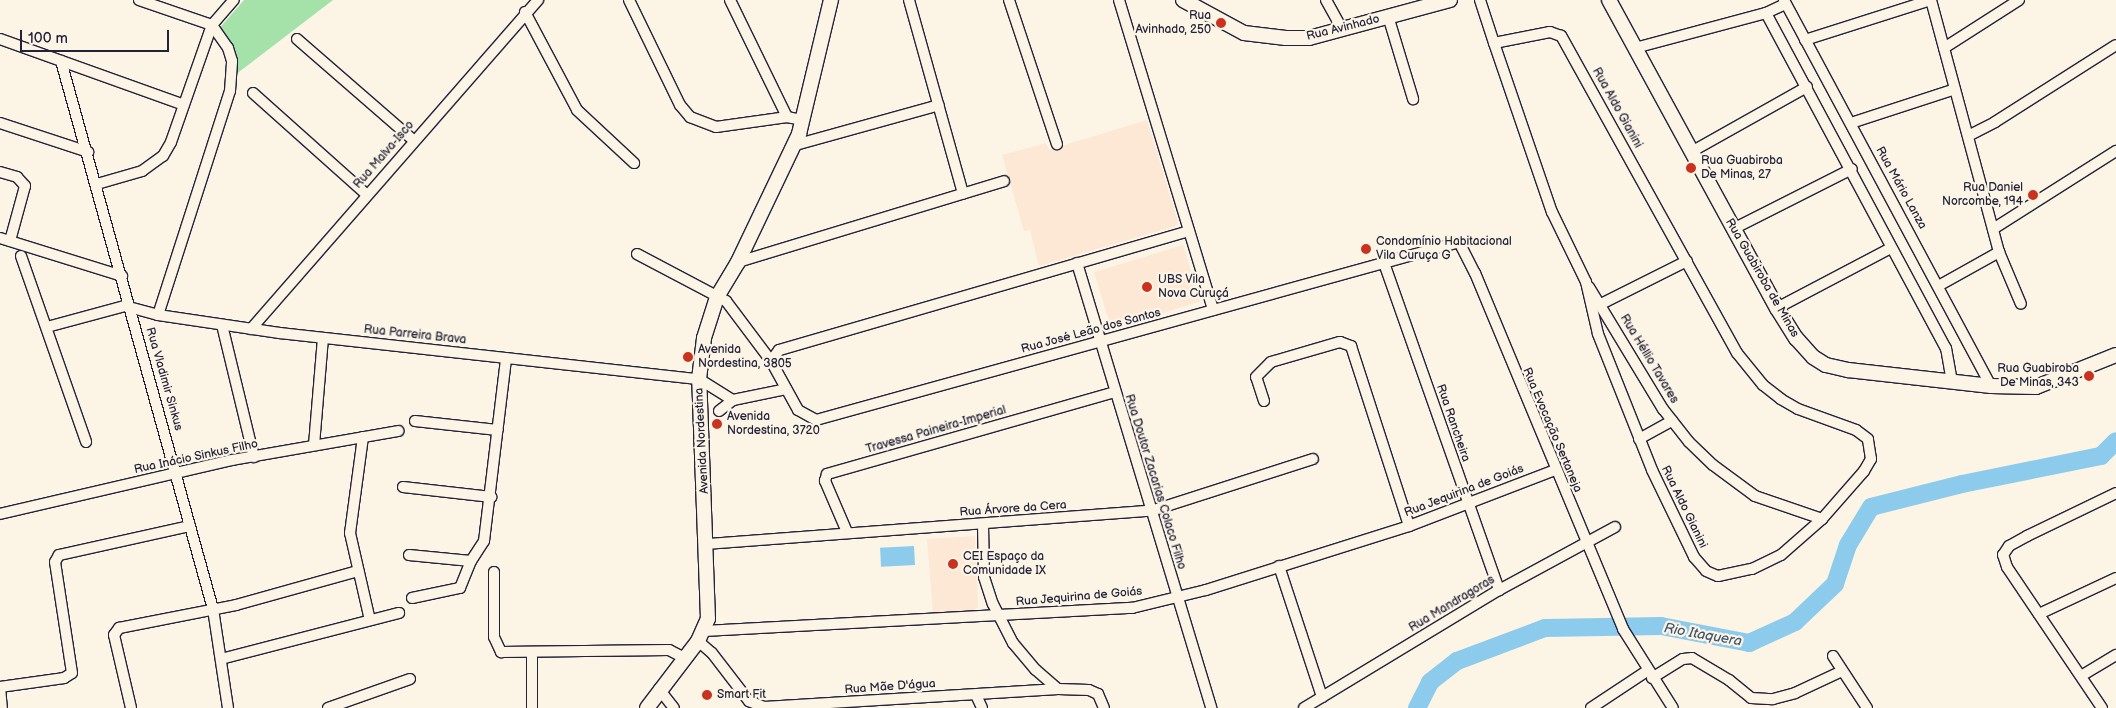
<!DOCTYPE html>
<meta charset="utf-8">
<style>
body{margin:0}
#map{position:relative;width:2116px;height:708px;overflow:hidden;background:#fcf5e5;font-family:"Balsamiq Sans",sans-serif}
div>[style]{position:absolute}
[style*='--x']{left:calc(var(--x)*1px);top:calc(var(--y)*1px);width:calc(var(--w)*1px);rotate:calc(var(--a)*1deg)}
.built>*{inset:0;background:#fce8d4;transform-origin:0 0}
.green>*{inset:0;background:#a4e2a9}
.water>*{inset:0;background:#8ccbec;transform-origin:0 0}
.river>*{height:18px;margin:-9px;padding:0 9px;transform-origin:9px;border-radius:9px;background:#8ccbec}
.roads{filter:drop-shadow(1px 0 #22223b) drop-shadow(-1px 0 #22223b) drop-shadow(0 1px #22223b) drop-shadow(0 -1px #22223b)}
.street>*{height:10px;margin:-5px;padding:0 5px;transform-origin:5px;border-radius:5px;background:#fcf5e5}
.secondary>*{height:14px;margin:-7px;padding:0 7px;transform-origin:7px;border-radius:7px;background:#fcf5e5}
.dots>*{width:14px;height:14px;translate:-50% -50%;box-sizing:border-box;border:2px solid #fcf5e5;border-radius:50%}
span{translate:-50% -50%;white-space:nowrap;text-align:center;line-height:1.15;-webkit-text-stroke:4.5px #fcf5e5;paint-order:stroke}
.poi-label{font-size:12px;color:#22223b}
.right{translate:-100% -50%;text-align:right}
.left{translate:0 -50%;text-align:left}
.street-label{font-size:12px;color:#22223b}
.water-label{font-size:14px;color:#425570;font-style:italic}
.scale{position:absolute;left:20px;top:30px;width:149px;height:22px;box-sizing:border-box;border:2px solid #22223b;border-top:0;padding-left:6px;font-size:15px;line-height:18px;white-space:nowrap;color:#22223b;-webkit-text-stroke:4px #fcf5e5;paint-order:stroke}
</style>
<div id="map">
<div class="built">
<i style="clip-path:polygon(1147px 120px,1178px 222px,1176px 226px,1039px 266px,1030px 230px,1024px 231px,1002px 155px,1046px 143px,1049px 149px,1062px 150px,1061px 146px)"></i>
<i style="left:1183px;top:245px;width:59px;height:93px;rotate:73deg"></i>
<i style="clip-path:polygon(975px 536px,978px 607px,973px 611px,933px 614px,927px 539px)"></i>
</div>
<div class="green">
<i style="clip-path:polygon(244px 0,333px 0,231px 78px,217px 31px)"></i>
</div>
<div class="water">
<i style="left:914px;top:546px;width:19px;height:34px;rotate:87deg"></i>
</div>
<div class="river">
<i style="--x:1417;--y:708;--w:29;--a:-63"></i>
<i style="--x:1430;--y:682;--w:34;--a:-38"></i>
<i style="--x:1457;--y:661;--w:94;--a:-20.6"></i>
<i style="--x:1545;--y:628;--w:116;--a:-1"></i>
<i style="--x:1661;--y:626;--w:90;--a:10.9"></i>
<i style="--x:1749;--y:643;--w:51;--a:-24.5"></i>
<i style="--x:1795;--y:622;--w:55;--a:-43.5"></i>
<i style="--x:1835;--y:584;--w:41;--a:-71.6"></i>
<i style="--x:1848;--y:545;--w:44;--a:-58.8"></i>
<i style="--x:1871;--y:507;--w:94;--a:-14.2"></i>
<i style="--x:1962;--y:484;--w:142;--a:-11.4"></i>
<i style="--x:2101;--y:456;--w:21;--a:-45"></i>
</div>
<div class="roads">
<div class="street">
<i style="--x:139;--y:0;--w:77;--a:18.9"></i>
<i style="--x:629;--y:0;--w:117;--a:64.1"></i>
<i style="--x:680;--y:105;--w:16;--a:50"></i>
<i style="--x:690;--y:117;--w:28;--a:21"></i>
<i style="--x:716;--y:127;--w:72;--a:-8"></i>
<i style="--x:787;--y:117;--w:16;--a:11"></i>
<i style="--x:730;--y:0;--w:130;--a:64"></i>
<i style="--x:909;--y:0;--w:201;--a:74.4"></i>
<i style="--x:1009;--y:0;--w:152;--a:71.6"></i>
<i style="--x:1119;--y:0;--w:324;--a:73.1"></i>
<i style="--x:1326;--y:0;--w:33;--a:61"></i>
<i style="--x:1480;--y:0;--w:45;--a:72"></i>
<i style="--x:1494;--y:43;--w:179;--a:71.1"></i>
<i style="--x:1552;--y:212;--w:78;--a:64.1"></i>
<i style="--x:1586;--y:282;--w:53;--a:77"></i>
<i style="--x:1598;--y:334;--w:146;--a:68.3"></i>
<i style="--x:1652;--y:470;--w:97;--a:64.2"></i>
<i style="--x:1694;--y:557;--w:18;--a:49"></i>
<i style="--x:1706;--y:571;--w:13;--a:23"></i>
<i style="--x:1718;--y:576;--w:35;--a:-12"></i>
<i style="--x:1752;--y:569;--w:32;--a:-26"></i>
<i style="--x:1781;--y:555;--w:55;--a:-41.3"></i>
<i style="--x:1822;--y:519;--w:64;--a:-48.8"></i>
<i style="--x:1864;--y:471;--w:14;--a:-60"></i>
<i style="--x:1871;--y:459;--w:20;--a:-99"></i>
<i style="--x:1868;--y:439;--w:15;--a:-143"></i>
<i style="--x:1856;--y:430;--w:62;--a:-160.1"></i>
<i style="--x:1798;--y:409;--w:20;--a:-150"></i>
<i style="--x:1781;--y:399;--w:23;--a:-142"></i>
<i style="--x:1763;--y:385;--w:41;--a:-129.1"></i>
<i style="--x:1737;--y:353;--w:363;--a:-119"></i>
<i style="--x:1561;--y:36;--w:12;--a:-160"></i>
<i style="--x:1550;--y:32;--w:57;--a:168.9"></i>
<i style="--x:1784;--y:0;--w:438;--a:61.8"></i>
<i style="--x:1931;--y:0;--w:261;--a:74.9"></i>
<i style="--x:1999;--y:252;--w:56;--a:67.1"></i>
<i style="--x:525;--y:12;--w:111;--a:62"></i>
<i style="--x:577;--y:110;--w:78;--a:42.9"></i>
<i style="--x:1766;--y:13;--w:380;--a:61.8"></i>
<i style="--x:1946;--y:348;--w:35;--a:80"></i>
<i style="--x:1388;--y:16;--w:87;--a:73.2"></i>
<i style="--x:0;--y:39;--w:195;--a:19.7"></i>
<i style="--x:297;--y:39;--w:154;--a:41"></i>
<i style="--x:1805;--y:40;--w:132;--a:-17.6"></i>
<i style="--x:1635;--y:48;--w:136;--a:-15"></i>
<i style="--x:1766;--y:13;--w:21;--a:-25"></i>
<i style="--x:1944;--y:48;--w:89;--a:-32.6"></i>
<i style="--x:61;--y:61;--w:569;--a:74.5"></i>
<i style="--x:213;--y:609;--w:100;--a:81.4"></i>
<i style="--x:253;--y:93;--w:152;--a:41.8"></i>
<i style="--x:0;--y:123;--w:93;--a:18.2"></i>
<i style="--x:1851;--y:123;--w:109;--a:-18.1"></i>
<i style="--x:1968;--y:136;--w:30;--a:-27"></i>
<i style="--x:1995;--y:122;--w:143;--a:-32.5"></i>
<i style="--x:795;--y:145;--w:149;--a:-15.5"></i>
<i style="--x:1691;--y:152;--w:133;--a:-29.3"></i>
<i style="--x:0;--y:172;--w:18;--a:16"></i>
<i style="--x:17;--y:177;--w:12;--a:48"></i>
<i style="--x:25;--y:186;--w:57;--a:105.3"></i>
<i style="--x:97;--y:184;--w:47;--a:-16.1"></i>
<i style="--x:142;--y:171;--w:26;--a:-36"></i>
<i style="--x:163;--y:156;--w:16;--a:-60"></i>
<i style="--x:171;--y:142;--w:124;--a:-70.7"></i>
<i style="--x:212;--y:25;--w:33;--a:-49"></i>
<i style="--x:1733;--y:229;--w:133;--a:-26.8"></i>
<i style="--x:1993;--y:229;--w:146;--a:-32.4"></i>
<i style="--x:1189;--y:231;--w:427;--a:163.8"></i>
<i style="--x:779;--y:350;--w:14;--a:126"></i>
<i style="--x:771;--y:361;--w:56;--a:61.1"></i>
<i style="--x:798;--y:410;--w:21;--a:29"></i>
<i style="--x:816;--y:420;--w:667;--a:-15.47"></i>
<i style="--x:1459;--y:242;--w:35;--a:63"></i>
<i style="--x:1475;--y:273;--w:386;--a:67.4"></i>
<i style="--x:1623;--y:629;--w:93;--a:57.7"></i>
<i style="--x:0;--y:238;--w:128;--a:17.3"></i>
<i style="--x:637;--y:254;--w:101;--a:27.8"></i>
<i style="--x:726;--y:301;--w:75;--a:53.1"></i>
<i style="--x:21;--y:256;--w:197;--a:70.7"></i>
<i style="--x:738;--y:262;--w:278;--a:-16.9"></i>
<i style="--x:1077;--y:263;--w:465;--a:73.2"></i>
<i style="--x:1384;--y:263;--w:347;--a:70.6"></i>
<i style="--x:1940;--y:285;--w:68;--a:-29.2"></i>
<i style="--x:1589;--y:287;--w:143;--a:58.8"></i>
<i style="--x:1663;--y:409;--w:42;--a:51.8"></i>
<i style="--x:1689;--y:442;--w:33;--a:44"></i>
<i style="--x:1713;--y:465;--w:52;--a:36.4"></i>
<i style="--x:1755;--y:496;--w:71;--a:18.9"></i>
<i style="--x:1601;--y:304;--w:96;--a:-26.6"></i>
<i style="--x:1777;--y:308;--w:129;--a:-27.8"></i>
<i style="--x:158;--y:315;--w:235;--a:-72.2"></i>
<i style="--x:230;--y:91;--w:30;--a:-86"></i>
<i style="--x:232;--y:61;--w:14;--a:-107"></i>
<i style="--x:228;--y:48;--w:28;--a:-125"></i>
<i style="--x:222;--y:325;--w:136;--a:76.4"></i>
<i style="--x:47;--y:327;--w:81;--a:-15.1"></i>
<i style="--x:125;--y:306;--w:34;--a:15"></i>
<i style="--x:158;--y:315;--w:123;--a:8.4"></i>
<i style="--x:280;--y:333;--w:422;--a:6.3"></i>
<i style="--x:699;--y:379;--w:40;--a:32"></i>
<i style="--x:251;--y:329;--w:437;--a:-48.9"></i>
<i style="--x:1264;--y:401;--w:25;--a:-108"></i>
<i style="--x:1256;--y:377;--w:21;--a:-45"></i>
<i style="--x:1271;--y:362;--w:72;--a:-16.2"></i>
<i style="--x:1340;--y:342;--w:12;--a:20"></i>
<i style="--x:1351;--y:346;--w:189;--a:72.1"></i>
<i style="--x:719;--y:411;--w:18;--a:-38"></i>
<i style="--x:733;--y:400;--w:54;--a:-11.7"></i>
<i style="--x:415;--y:421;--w:83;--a:6.2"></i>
<i style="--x:363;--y:437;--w:97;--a:97.7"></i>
<i style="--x:350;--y:533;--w:89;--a:77.1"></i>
<i style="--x:1639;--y:439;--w:38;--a:-29"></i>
<i style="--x:314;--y:445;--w:107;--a:-85.2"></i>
<i style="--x:403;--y:487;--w:89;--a:6.5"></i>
<i style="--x:0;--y:514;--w:238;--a:-13.1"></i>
<i style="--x:232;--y:460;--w:169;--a:-9.9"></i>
<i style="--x:983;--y:524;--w:53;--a:88.9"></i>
<i style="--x:984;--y:577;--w:28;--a:72"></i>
<i style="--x:993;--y:604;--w:44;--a:62.9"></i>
<i style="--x:1013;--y:643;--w:35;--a:50"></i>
<i style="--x:1036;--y:670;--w:29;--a:41"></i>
<i style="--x:847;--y:532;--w:56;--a:-113.3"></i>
<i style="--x:825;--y:481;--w:7;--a:-74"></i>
<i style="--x:827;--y:474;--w:298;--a:-15.9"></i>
<i style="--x:707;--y:544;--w:445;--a:-4.3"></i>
<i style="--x:1151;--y:511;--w:170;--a:-17.8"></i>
<i style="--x:409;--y:555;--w:62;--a:5.5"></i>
<i style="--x:1279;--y:566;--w:138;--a:71.8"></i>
<i style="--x:494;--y:572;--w:65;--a:90"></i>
<i style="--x:494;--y:637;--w:17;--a:65"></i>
<i style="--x:501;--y:652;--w:168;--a:-0.7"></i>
<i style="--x:669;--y:650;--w:18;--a:27"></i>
<i style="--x:412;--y:598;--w:49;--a:-11.8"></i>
<i style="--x:460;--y:588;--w:29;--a:-68"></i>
<i style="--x:471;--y:561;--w:24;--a:-57"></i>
<i style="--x:484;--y:541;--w:184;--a:-83.1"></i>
<i style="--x:2039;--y:614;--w:85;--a:-25.1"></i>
<i style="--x:704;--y:631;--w:429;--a:-3.1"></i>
<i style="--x:1132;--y:608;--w:76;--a:-13.7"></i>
<i style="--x:1206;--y:590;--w:213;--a:-17.5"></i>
<i style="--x:1409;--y:526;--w:156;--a:-21"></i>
<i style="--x:698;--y:641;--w:18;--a:41"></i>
<i style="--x:712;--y:653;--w:61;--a:52.4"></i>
<i style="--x:749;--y:701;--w:16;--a:22"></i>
<i style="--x:764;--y:707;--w:295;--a:-3.5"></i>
<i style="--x:1058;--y:689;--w:31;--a:2"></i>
<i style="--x:1089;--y:690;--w:10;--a:24"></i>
<i style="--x:1098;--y:694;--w:15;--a:67"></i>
<i style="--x:532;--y:653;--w:55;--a:90"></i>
<i style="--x:1833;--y:656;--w:62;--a:56.8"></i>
<i style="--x:221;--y:659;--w:184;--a:-14.5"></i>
<i style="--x:2081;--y:676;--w:41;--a:-31"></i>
<i style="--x:1652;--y:678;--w:36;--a:-32"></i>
<i style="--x:1683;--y:659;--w:9;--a:-6"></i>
<i style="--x:1692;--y:658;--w:43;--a:30.7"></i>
<i style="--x:1729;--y:680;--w:28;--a:39"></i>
<i style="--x:1751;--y:698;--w:22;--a:3"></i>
<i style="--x:1773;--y:699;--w:23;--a:-15"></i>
<i style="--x:1795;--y:693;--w:52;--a:-25.1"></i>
<i style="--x:0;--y:687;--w:65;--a:-8"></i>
<i style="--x:64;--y:678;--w:9;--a:-32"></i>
<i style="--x:72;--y:673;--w:112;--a:-98.7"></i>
<i style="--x:55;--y:562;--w:8;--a:-60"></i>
<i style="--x:59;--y:555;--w:134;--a:-12.5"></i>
<i style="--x:0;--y:687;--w:21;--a:85"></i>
<i style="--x:659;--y:689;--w:24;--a:52"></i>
<i style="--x:976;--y:695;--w:14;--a:65"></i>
<i style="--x:131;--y:708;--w:75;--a:-103.1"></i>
<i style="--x:114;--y:635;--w:9;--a:-54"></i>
<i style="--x:119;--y:628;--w:119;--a:-11.1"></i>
<i style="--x:236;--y:605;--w:127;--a:-15.6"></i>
<i style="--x:328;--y:708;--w:87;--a:-19.5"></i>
<i style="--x:1304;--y:708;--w:228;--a:-31.2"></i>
<i style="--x:1499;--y:590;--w:132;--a:-28.5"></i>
<i style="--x:1591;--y:708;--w:67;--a:-33.5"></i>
<i style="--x:2102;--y:708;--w:170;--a:-124"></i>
<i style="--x:2007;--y:567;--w:13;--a:-108"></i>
<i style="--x:2003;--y:555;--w:11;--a:-56"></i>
<i style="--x:2009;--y:546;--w:21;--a:-29"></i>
<i style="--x:2027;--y:536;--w:99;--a:-25.8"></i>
</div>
<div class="secondary">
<i style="--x:1183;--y:0;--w:69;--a:28.4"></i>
<i style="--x:1244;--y:33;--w:42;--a:6.8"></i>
<i style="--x:1286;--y:38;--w:23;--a:0"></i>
<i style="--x:1309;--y:38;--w:146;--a:-15.1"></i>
<i style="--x:1609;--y:0;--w:351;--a:61.4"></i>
<i style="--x:1777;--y:308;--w:36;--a:58"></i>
<i style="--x:1796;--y:338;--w:25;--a:48"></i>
<i style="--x:1813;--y:357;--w:15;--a:32"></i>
<i style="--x:1826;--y:365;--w:23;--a:13"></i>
<i style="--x:1848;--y:370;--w:144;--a:6.4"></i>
<i style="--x:1991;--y:386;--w:45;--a:1.3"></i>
<i style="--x:2036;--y:387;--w:86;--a:-21.8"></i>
<i style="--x:647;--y:708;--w:84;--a:-52.7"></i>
<i style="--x:698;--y:641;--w:24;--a:-66"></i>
<i style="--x:708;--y:619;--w:240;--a:-92.1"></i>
<i style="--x:699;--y:379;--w:41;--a:-83"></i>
<i style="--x:704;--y:338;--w:43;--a:-72.4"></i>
<i style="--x:717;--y:297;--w:41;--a:-59"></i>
<i style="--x:738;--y:262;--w:142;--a:-64.5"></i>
<i style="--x:799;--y:134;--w:138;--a:-76.6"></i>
</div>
</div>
<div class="dots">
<i style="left:1221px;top:23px;background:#c8321e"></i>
<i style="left:1691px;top:168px;background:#c8321e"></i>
<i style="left:2033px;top:195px;background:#c8321e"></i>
<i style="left:1366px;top:249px;background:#c8321e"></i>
<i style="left:1147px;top:287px;background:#c8321e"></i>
<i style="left:688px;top:357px;background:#c8321e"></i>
<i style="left:2089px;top:376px;background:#c8321e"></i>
<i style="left:717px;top:424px;background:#c8321e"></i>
<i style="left:953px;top:564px;background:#c8321e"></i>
<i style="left:707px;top:695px;background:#c8321e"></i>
</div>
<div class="poi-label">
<span class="right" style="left:1211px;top:23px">Rua<br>Avinhado, 250</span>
<span class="left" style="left:1701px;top:168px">Rua Guabiroba<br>De Minas, 27</span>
<span class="right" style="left:2023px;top:195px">Rua Daniel<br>Norcombe, 194</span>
<span class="left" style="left:1376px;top:249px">Condomínio Habitacional<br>Vila Curuça G</span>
<span class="left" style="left:1158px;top:287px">UBS Vila<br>Nova Curuçá</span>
<span class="left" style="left:698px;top:357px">Avenida<br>Nordestina, 3805</span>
<span class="right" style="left:2079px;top:376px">Rua Guabiroba<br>De Minas, 343</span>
<span class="left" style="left:727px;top:424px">Avenida<br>Nordestina, 3720</span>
<span class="left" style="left:963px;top:564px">CEI Espaço da<br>Comunidade IX</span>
<span class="left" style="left:717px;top:695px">Smart Fit</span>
</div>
<div class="street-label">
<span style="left:1343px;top:28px;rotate:-14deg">Rua Avinhado</span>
<span style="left:1617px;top:108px;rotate:61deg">Rua Aldo Gianini</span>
<span style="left:384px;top:155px;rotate:-49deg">Rua Malva-Isco</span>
<span style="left:1901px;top:188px;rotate:61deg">Rua Mário Lanza</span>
<span style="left:1762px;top:278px;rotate:60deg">Rua Guabiroba de Minas</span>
<span style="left:1091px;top:331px;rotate:-15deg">Rua José Leão dos Santos</span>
<span style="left:415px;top:335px;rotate:6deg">Rua Parreira Brava</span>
<span style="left:1649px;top:359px;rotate:59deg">Rua Héllio Tavares</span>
<span style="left:164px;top:379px;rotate:74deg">Rua Vladimir Sinkus</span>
<span style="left:1453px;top:423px;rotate:71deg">Rua Rancheira</span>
<span style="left:936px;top:430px;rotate:-16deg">Travessa Paineira-Imperial</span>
<span style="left:1552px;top:430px;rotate:67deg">Rua Evocação Sertaneja</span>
<span style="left:702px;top:441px;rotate:-93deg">Avenida Nordestina</span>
<span style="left:196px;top:457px;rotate:-12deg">Rua Inácio Sinkus Filho</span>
<span style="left:1155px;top:482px;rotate:73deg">Rua Doutor Zacarias Colaco Filho</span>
<span style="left:1464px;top:491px;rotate:-21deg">Rua Jequirina de Goiás</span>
<span style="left:1684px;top:507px;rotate:64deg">Rua Aldo Gianini</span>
<span style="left:1013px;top:509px;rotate:-4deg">Rua Árvore da Cera</span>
<span style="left:1079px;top:597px;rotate:-5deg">Rua Jequirina de Goiás</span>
<span style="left:1452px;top:604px;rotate:-31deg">Rua Mandragoras</span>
<span style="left:890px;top:687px;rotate:-4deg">Rua Mãe D'água</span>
</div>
<div class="water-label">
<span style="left:1703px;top:635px;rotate:10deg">Rio Itaquera</span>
</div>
<div class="scale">100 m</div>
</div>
